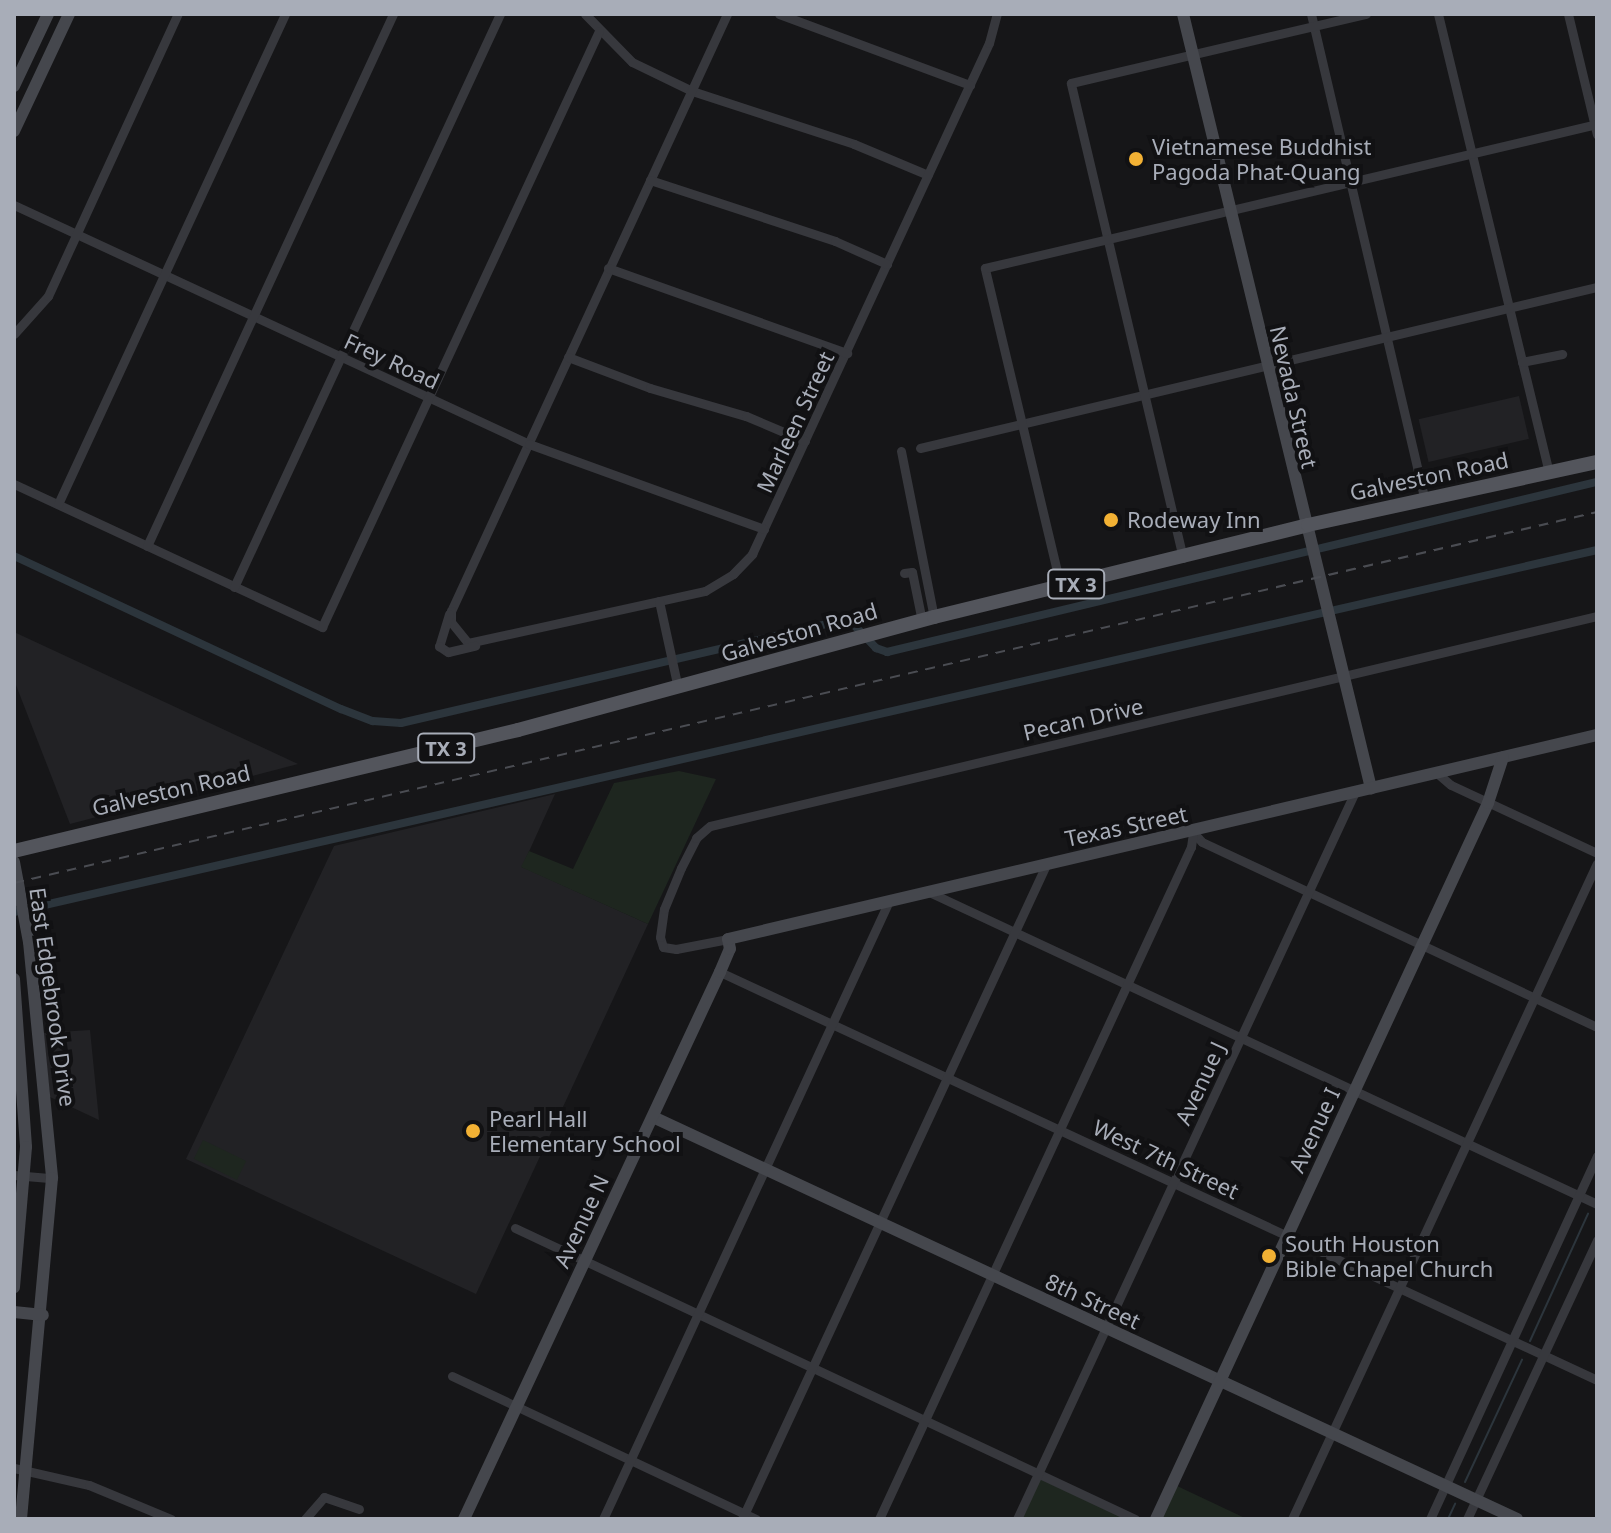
<!DOCTYPE html>
<style>
body{margin:0}
#map{position:relative;width:1611px;height:1533px;overflow:hidden;background:#161618;font-family:"Noto Sans",sans-serif}
div>[style]{position:absolute}
[style*='--x']{left:calc(var(--x)*1px);top:calc(var(--y)*1px);width:calc(var(--w)*1px);rotate:calc(var(--a)*1deg)}
.built>*{inset:0;background:#222225;transform-origin:0 0}
.green>*{inset:0;background:#1e261f;transform-origin:0 0}
.stream>*{height:2px;margin:-1px;padding:0 1px;transform-origin:1px;border-radius:1px;background:#2c353c}
.canal>*{height:8px;margin:-4px;padding:0 4px;transform-origin:4px;border-radius:4px;background:#2c353c}
.street>*{height:9px;margin:-4.5px;padding:0 4.5px;transform-origin:4.5px;border-radius:4.5px;background:#37383d}
.secondary>*{height:12px;margin:-6px;padding:0 6px;transform-origin:6px;border-radius:6px;background:#45474d}
.primary>*{height:14px;margin:-7px;padding:0 7px;transform-origin:7px;border-radius:7px;background:#53555c}
.rail>*{height:2px;margin-top:-1px;transform-origin:0;background:repeating-linear-gradient(90deg,#4a4c52 0 10px,transparent 0 18px)}
.dots>*{width:22px;height:22px;translate:-50% -50%;box-sizing:border-box;border:4px solid #111113;border-radius:50%}
span{translate:-50% -50%;white-space:nowrap;text-align:center;line-height:1.15;-webkit-text-stroke:8px #111113;paint-order:stroke}
.shield-label span{padding:2px 6px;background:#111113;border:2px solid;border-radius:6px;-webkit-text-stroke-width:0}
.shield-label{font-size:20px;color:#a8adb8;font-weight:700}
.poi-label{font-size:22px;color:#a8adb8}
.left{translate:0 -50%;text-align:left}
.street-label{font-size:22px;color:#a8adb8}
.frame{position:absolute;inset:0;border:16px solid #a8adb8;pointer-events:none}
</style>
<div id="map">
<div class="built">
<i style="left:1519px;top:396px;width:44px;height:103px;rotate:77deg"></i>
<i style="clip-path:polygon(14px 632px,298px 764px,70px 824px,14px 680px)"></i>
<i style="clip-path:polygon(555px 794px,522px 867px,648px 924px,476px 1294px,186px 1159px,334px 846px)"></i>
<i style="clip-path:polygon(90px 1030px,99px 1120px,50px 1097px,43px 1033px)"></i>
</div>
<div class="green">
<i style="clip-path:polygon(679px 771px,716px 779px,648px 924px,521px 867px,529px 851px,573px 869px,614px 783px)"></i>
<i style="left:203px;top:1140px;width:48px;height:21px;rotate:26deg"></i>
<i style="clip-path:polygon(1040px 1479px,1127px 1519px,1022px 1519px)"></i>
<i style="clip-path:polygon(1175px 1485px,1247px 1519px,1159px 1519px)"></i>
</div>
<div class="stream">
<i style="--x:1530;--y:1341;--w:140;--a:-65.5"></i>
<i style="--x:1465;--y:1482;--w:135;--a:-65"></i>
<i style="--x:1448;--y:1519;--w:17;--a:-65"></i>
</div>
<div class="canal">
<i style="--x:14;--y:556;--w:361;--a:25.1"></i>
<i style="--x:341;--y:709;--w:34;--a:21"></i>
<i style="--x:373;--y:721;--w:28;--a:4"></i>
<i style="--x:401;--y:723;--w:452;--a:-13.1"></i>
<i style="--x:841;--y:621;--w:11;--a:10"></i>
<i style="--x:852;--y:623;--w:35;--a:46"></i>
<i style="--x:876;--y:648;--w:12;--a:20"></i>
<i style="--x:887;--y:652;--w:730;--a:-13.47"></i>
<i style="--x:14;--y:912;--w:1624;--a:-12.88"></i>
</div>
<div class="street">
<i style="--x:585;--y:14;--w:67;--a:45.6"></i>
<i style="--x:632;--y:62;--w:67;--a:25.8"></i>
<i style="--x:692;--y:91;--w:170;--a:18.1"></i>
<i style="--x:854;--y:144;--w:80;--a:22.7"></i>
<i style="--x:727;--y:14;--w:658;--a:114.81"></i>
<i style="--x:451;--y:611;--w:11;--a:90"></i>
<i style="--x:451;--y:622;--w:27;--a:51"></i>
<i style="--x:468;--y:643;--w:243;--a:-12.4"></i>
<i style="--x:705;--y:591;--w:33;--a:-31"></i>
<i style="--x:733;--y:574;--w:28;--a:-46"></i>
<i style="--x:752;--y:554;--w:563;--a:-65.12"></i>
<i style="--x:989;--y:43;--w:30;--a:-75"></i>
<i style="--x:779;--y:14;--w:204;--a:20.4"></i>
<i style="--x:1311;--y:14;--w:500;--a:76.83"></i>
<i style="--x:1438;--y:14;--w:472;--a:76.4"></i>
<i style="--x:1568;--y:14;--w:124;--a:76.5"></i>
<i style="--x:650;--y:180;--w:195;--a:18.2"></i>
<i style="--x:835;--y:241;--w:57;--a:23.9"></i>
<i style="--x:14;--y:205;--w:568;--a:24.89"></i>
<i style="--x:529;--y:444;--w:250;--a:19.9"></i>
<i style="--x:608;--y:268;--w:254;--a:19.6"></i>
<i style="--x:14;--y:334;--w:51;--a:-48.2"></i>
<i style="--x:48;--y:296;--w:311;--a:-65.3"></i>
<i style="--x:568;--y:357;--w:88;--a:20.7"></i>
<i style="--x:650;--y:388;--w:100;--a:16.3"></i>
<i style="--x:746;--y:416;--w:64;--a:23"></i>
<i style="--x:1522;--y:362;--w:41;--a:-11.3"></i>
<i style="--x:920;--y:448;--w:696;--a:-13.38"></i>
<i style="--x:901;--y:451;--w:169;--a:78.8"></i>
<i style="--x:14;--y:484;--w:340;--a:24.9"></i>
<i style="--x:322;--y:627;--w:657;--a:-65.07"></i>
<i style="--x:58;--y:504;--w:540;--a:-65.14"></i>
<i style="--x:147;--y:546;--w:586;--a:-65.18"></i>
<i style="--x:1183;--y:558;--w:488;--a:-103.3"></i>
<i style="--x:1071;--y:83;--w:303;--a:-13.2"></i>
<i style="--x:904;--y:573;--w:8;--a:-7"></i>
<i style="--x:912;--y:572;--w:50;--a:78.5"></i>
<i style="--x:234;--y:587;--w:632;--a:-65.1"></i>
<i style="--x:1061;--y:588;--w:329;--a:-103.4"></i>
<i style="--x:985;--y:268;--w:629;--a:-13.24"></i>
<i style="--x:659;--y:601;--w:89;--a:77.7"></i>
<i style="--x:449;--y:614;--w:34;--a:107"></i>
<i style="--x:439;--y:646;--w:11;--a:34"></i>
<i style="--x:448;--y:652;--w:28;--a:-13"></i>
<i style="--x:1437;--y:773;--w:18;--a:41"></i>
<i style="--x:1451;--y:785;--w:161;--a:25"></i>
<i style="--x:1193;--y:832;--w:13;--a:48"></i>
<i style="--x:1202;--y:842;--w:436;--a:25.1"></i>
<i style="--x:929;--y:892;--w:737;--a:25.04"></i>
<i style="--x:728;--y:939;--w:53;--a:169.1"></i>
<i style="--x:676;--y:949;--w:13;--a:-171"></i>
<i style="--x:663;--y:947;--w:10;--a:-107"></i>
<i style="--x:660;--y:937;--w:28;--a:-82"></i>
<i style="--x:664;--y:909;--w:44;--a:-67.5"></i>
<i style="--x:681;--y:868;--w:34;--a:-63"></i>
<i style="--x:696;--y:838;--w:18;--a:-41"></i>
<i style="--x:710;--y:826;--w:912;--a:-13.32"></i>
<i style="--x:720;--y:972;--w:967;--a:24.95"></i>
<i style="--x:14;--y:1175;--w:38;--a:5"></i>
<i style="--x:515;--y:1228;--w:685;--a:25.14"></i>
<i style="--x:452;--y:1376;--w:336;--a:25.2"></i>
<i style="--x:14;--y:1468;--w:77;--a:12.8"></i>
<i style="--x:89;--y:1485;--w:89;--a:22.5"></i>
<i style="--x:305;--y:1519;--w:29;--a:-49"></i>
<i style="--x:324;--y:1497;--w:37;--a:19"></i>
<i style="--x:603;--y:1519;--w:679;--a:-65.17"></i>
<i style="--x:742;--y:1519;--w:721;--a:-65.07"></i>
<i style="--x:879;--y:1519;--w:741;--a:-65.1"></i>
<i style="--x:1191;--y:847;--w:15;--a:-82"></i>
<i style="--x:1017;--y:1519;--w:802;--a:-65.07"></i>
<i style="--x:1292;--y:1519;--w:723;--a:-65.06"></i>
<i style="--x:1430;--y:1519;--w:400;--a:-65.3"></i>
<i style="--x:1467;--y:1519;--w:308;--a:-65"></i>
</div>
<div class="secondary">
<i style="--x:1183;--y:14;--w:797;--a:76.35"></i>
<i style="--x:14;--y:86;--w:80;--a:-64.7"></i>
<i style="--x:14;--y:131;--w:129;--a:-64.8"></i>
<i style="--x:14;--y:862;--w:81;--a:79.4"></i>
<i style="--x:29;--y:942;--w:237;--a:84.4"></i>
<i style="--x:52;--y:1178;--w:342;--a:95.2"></i>
<i style="--x:14;--y:979;--w:168;--a:85.9"></i>
<i style="--x:26;--y:1147;--w:141;--a:94.9"></i>
<i style="--x:653;--y:1117;--w:953;--a:24.95"></i>
<i style="--x:14;--y:1312;--w:29;--a:6"></i>
<i style="--x:464;--y:1519;--w:604;--a:-64.92"></i>
<i style="--x:720;--y:972;--w:25;--a:-67"></i>
<i style="--x:730;--y:949;--w:10;--a:-101"></i>
<i style="--x:728;--y:939;--w:893;--a:-13.21"></i>
<i style="--x:1156;--y:1519;--w:789;--a:-65.12"></i>
<i style="--x:1488;--y:803;--w:48;--a:-71.9"></i>
</div>
<div class="primary">
<i style="--x:14;--y:851;--w:518;--a:-13.5"></i>
<i style="--x:518;--y:730;--w:431;--a:-15.2"></i>
<i style="--x:934;--y:617;--w:385;--a:-13.8"></i>
<i style="--x:1308;--y:525;--w:296;--a:-12.3"></i>
</div>
<div class="rail">
<i style="--x:14;--y:883;--w:1626;--a:-13.19"></i>
</div>
<div class="dots">
<i style="left:1136px;top:159px;background:#f2b134"></i>
<i style="left:1111px;top:520px;background:#f2b134"></i>
<i style="left:473px;top:1131px;background:#f2b134"></i>
<i style="left:1269px;top:1256px;background:#f2b134"></i>
</div>
<div class="shield-label">
<span style="left:1076px;top:584px">TX 3</span>
<span style="left:446px;top:748px">TX 3</span>
</div>
<div class="poi-label">
<span class="left" style="left:1152px;top:159px">Vietnamese Buddhist<br>Pagoda Phat-Quang</span>
<span class="left" style="left:1127px;top:520px">Rodeway Inn</span>
<span class="left" style="left:489px;top:1131px">Pearl Hall<br>Elementary School</span>
<span class="left" style="left:1285px;top:1256px">South Houston<br>Bible Chapel Church</span>
</div>
<div class="street-label">
<span style="left:392px;top:361px;rotate:25deg">Frey Road</span>
<span style="left:1294px;top:397px;rotate:77deg">Nevada Street</span>
<span style="left:795px;top:422px;rotate:-65deg">Marleen Street</span>
<span style="left:1429px;top:476px;rotate:-12deg">Galveston Road</span>
<span style="left:799px;top:632px;rotate:-16deg">Galveston Road</span>
<span style="left:1083px;top:719px;rotate:-13deg">Pecan Drive</span>
<span style="left:171px;top:790px;rotate:-13deg">Galveston Road</span>
<span style="left:1126px;top:826px;rotate:-12deg">Texas Street</span>
<span style="left:53px;top:997px;rotate:82deg">East Edgebrook Drive</span>
<span style="left:1200px;top:1083px;rotate:-65deg">Avenue J</span>
<span style="left:1314px;top:1130px;rotate:-65deg">Avenue I</span>
<span style="left:1166px;top:1159px;rotate:25deg">West 7th Street</span>
<span style="left:581px;top:1221px;rotate:-65deg">Avenue N</span>
<span style="left:1093px;top:1301px;rotate:25deg">8th Street</span>
</div>
<div class="frame"></div>
</div>
